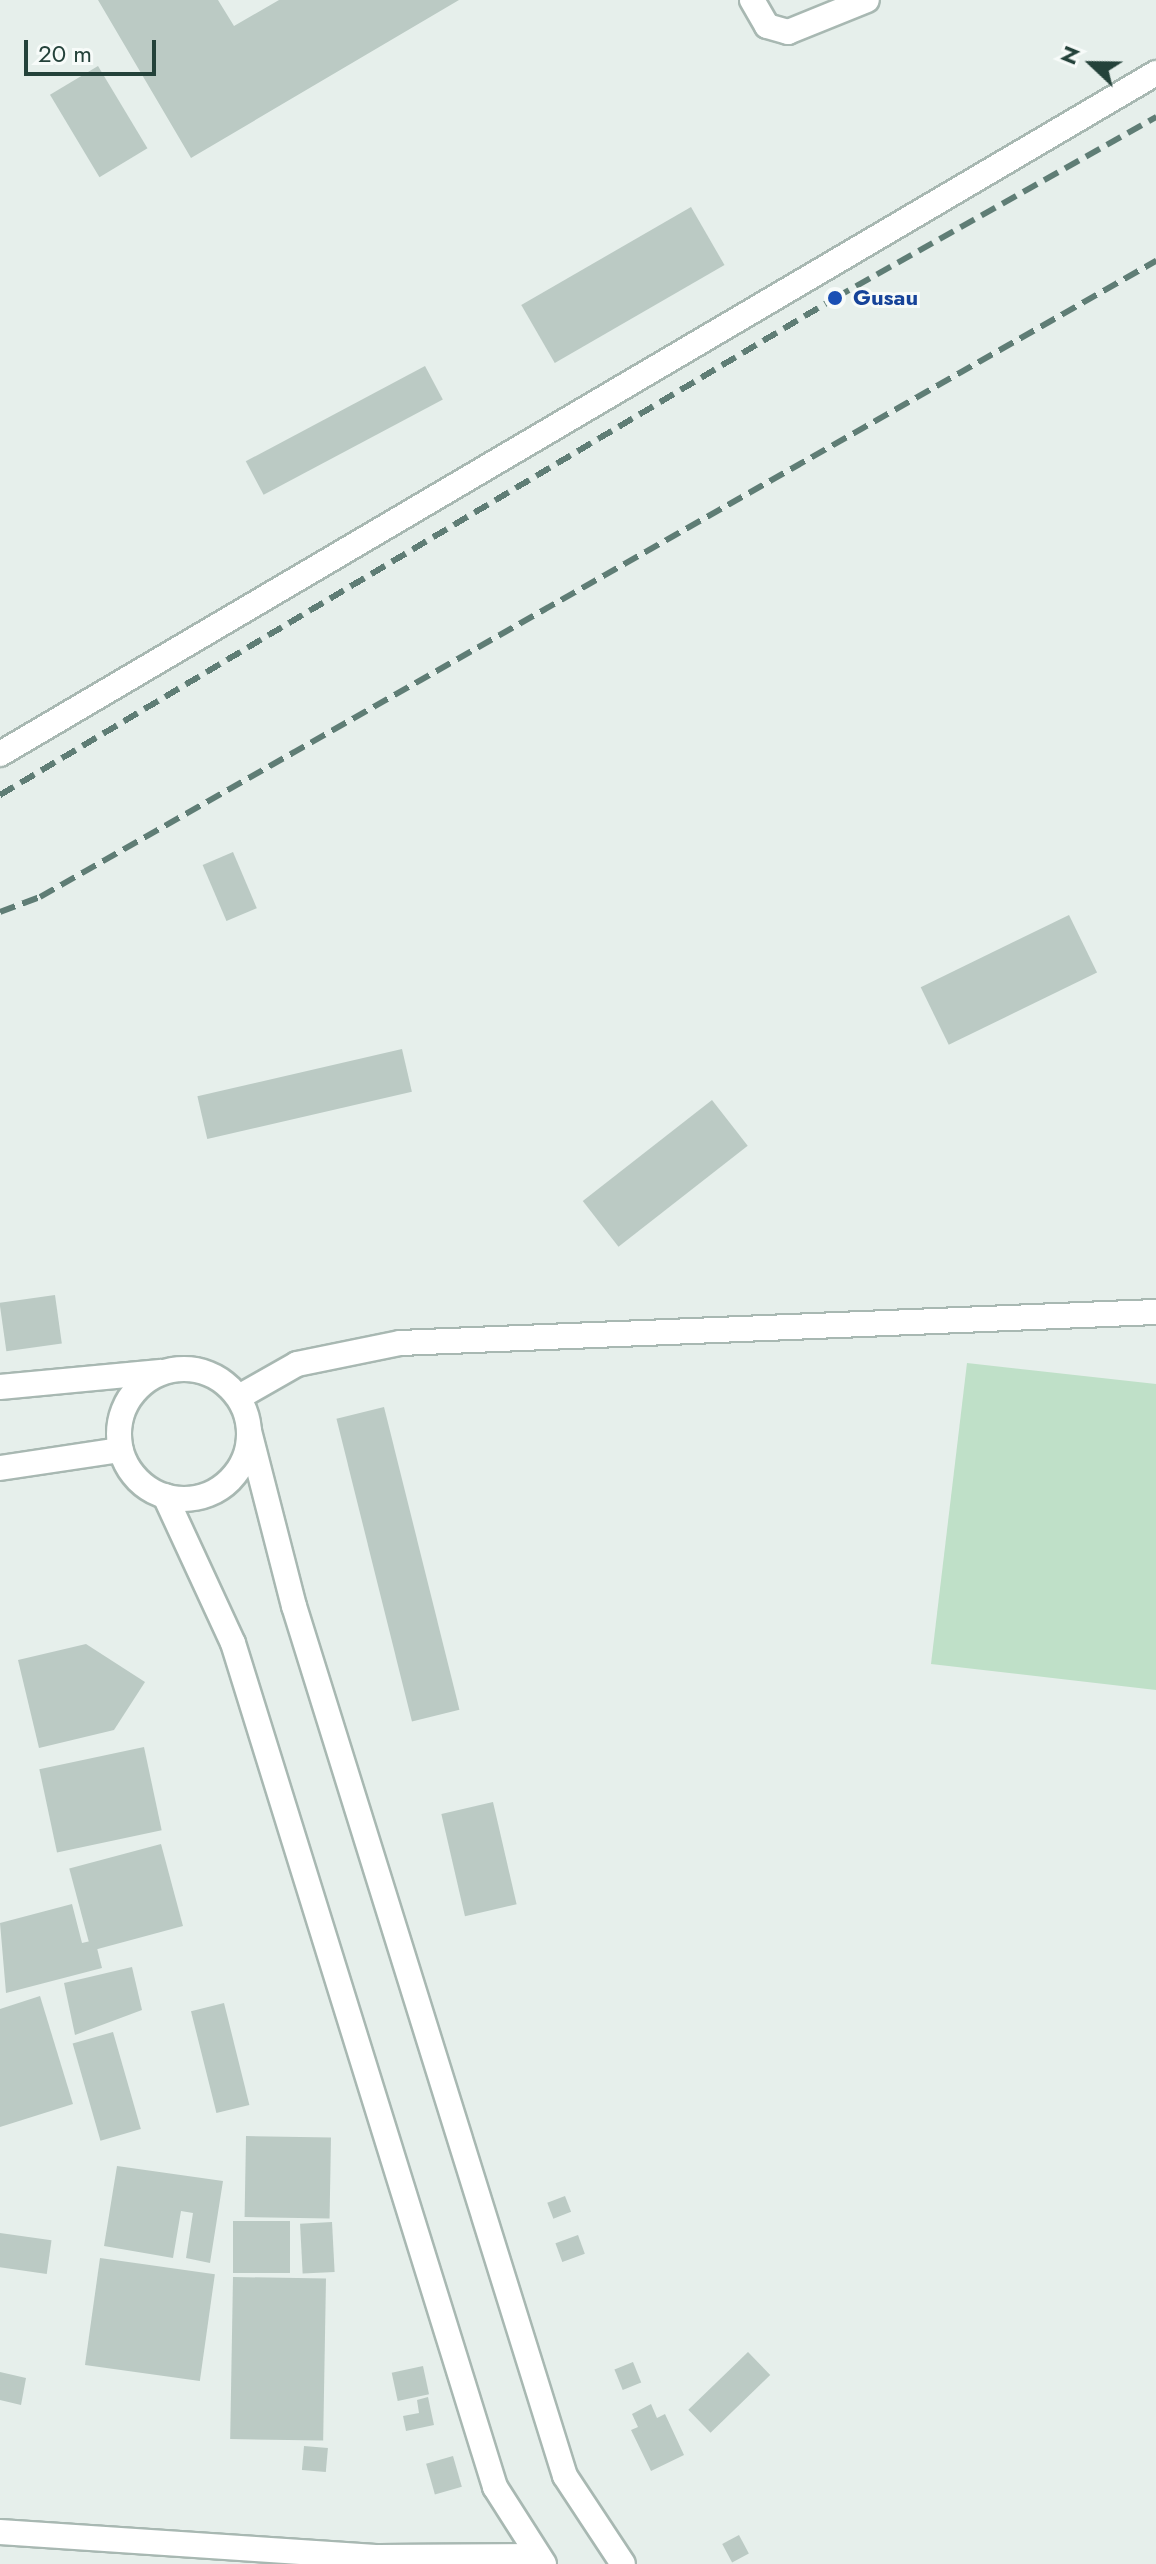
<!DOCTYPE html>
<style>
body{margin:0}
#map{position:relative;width:1156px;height:2564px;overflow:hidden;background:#e6efeb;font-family:Jost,sans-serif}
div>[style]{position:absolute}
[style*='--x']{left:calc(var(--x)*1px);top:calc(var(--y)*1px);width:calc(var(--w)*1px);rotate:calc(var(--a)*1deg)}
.green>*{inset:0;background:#bfe0c8}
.building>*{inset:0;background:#bbcac4;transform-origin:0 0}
.roads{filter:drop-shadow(2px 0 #a8b8b2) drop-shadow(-2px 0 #a8b8b2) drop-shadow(0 2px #a8b8b2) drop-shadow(0 -2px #a8b8b2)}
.minor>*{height:24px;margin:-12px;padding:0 12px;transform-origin:12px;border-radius:12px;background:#fff}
.tertiary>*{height:24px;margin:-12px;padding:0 12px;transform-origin:12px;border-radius:12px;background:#fff}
.tertiary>.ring{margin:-12px;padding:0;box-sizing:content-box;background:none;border:24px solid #fff;border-radius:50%}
.rail>*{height:6px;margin-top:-3px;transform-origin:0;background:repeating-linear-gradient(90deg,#5f7d75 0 16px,transparent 0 24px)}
.dots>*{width:22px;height:22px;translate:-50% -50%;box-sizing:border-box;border:4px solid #f7fbf9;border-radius:50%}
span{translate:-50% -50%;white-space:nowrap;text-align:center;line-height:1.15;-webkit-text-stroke:6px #f7fbf9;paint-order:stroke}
.transit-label{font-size:22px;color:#164399;font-weight:700}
.left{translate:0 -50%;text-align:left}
.north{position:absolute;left:1052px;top:24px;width:80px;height:80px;-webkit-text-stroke:6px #f7fbf9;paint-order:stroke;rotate:292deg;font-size:22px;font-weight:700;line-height:32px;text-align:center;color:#24423a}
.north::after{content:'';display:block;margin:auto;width:28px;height:36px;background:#24423a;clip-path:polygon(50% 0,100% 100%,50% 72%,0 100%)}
.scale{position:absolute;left:24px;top:40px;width:132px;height:36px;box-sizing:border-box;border:4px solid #24423a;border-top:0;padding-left:10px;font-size:24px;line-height:28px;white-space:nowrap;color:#24423a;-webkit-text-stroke:6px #f7fbf9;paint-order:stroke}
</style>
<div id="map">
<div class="green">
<i style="clip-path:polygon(967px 1363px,1156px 1384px,1156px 1690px,931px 1664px)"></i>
</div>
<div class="building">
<i style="clip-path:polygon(98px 0,218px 0,234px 26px,279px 0,459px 0,191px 158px)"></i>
<i style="left:98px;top:66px;width:96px;height:56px;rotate:59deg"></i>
<i style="left:691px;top:207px;width:67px;height:196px;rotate:60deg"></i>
<i style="left:425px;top:366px;width:38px;height:203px;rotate:62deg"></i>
<i style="left:233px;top:852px;width:61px;height:33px;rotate:67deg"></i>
<i style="left:1069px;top:915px;width:64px;height:165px;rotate:64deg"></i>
<i style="left:402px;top:1049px;width:44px;height:210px;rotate:77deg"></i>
<i style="left:712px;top:1100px;width:58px;height:164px;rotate:52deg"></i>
<i style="left:55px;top:1295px;width:49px;height:56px;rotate:82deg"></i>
<i style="left:384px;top:1407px;width:312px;height:49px;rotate:76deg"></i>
<i style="clip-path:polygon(86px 1644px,145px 1682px,114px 1730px,39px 1748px,18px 1660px)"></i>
<i style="left:144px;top:1747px;width:85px;height:107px;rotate:78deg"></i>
<i style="left:493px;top:1802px;width:105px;height:53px;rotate:77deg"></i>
<i style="left:161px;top:1844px;width:85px;height:95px;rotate:75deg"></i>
<i style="clip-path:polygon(72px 1904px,82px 1943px,95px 1940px,102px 1968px,6px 1993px,0 1923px)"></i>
<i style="clip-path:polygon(132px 1967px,142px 2010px,75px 2035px,64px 1983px)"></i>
<i style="clip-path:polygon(40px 1996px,73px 2104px,0 2127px,0 2009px)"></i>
<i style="left:224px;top:2003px;width:105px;height:34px;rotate:76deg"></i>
<i style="left:113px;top:2032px;width:101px;height:42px;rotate:74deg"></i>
<i style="left:246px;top:2136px;width:85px;height:81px;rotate:1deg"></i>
<i style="clip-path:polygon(117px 2166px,223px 2181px,210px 2263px,186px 2258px,193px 2213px,181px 2211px,173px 2258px,104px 2246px)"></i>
<i style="left:565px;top:2196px;width:17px;height:19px;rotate:69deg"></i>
<i style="left:233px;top:2221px;width:57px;height:52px"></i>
<i style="left:332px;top:2222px;width:50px;height:32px;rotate:87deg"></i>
<i style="left:0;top:2233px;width:52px;height:34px;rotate:8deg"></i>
<i style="left:578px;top:2235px;width:20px;height:24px;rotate:70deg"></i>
<i style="left:100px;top:2258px;width:116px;height:108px;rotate:8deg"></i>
<i style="left:233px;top:2277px;width:93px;height:162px;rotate:1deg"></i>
<i style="left:748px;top:2352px;width:32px;height:83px;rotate:46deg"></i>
<i style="left:633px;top:2362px;width:22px;height:20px;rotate:68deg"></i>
<i style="left:423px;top:2366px;width:29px;height:32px;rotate:78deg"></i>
<i style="clip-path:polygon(0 2372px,26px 2378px,21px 2405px,0 2400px)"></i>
<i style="clip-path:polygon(428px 2397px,434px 2425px,406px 2431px,403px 2416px,419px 2413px,417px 2400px)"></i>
<i style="clip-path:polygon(651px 2404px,657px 2418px,665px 2414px,684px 2455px,651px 2471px,631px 2430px,638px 2427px,632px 2414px)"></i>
<i style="left:304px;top:2446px;width:24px;height:24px;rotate:5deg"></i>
<i style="left:453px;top:2456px;width:32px;height:28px;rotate:74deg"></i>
<i style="left:739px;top:2535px;width:21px;height:19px;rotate:62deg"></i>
</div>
<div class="roads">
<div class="minor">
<i style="--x:752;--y:0;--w:30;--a:60"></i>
<i style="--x:767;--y:26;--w:22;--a:16"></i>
<i style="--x:788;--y:32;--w:85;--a:-22.1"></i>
<i style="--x:0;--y:754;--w:1342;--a:-30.5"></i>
<i style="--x:239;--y:1397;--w:67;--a:-29.6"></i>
<i style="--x:297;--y:1364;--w:105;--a:-11.5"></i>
<i style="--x:400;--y:1343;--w:757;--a:-2.35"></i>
<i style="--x:0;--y:2532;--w:380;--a:3.8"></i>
<i style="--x:379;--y:2557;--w:158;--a:-0.4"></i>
</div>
<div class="tertiary">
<i class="ring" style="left:119px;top:1369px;width:106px;height:106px"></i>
<i style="--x:0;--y:1387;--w:161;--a:-5.4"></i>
<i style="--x:249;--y:1431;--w:181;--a:75.6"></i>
<i style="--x:294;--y:1606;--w:911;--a:72.7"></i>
<i style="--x:565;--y:2476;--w:105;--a:56.6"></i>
<i style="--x:0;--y:1468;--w:122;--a:-8.5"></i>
<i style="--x:165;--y:1496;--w:162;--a:65.2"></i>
<i style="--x:233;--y:1643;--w:884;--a:72.75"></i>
<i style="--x:495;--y:2487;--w:91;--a:57.5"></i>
</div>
</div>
<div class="rail">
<i style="--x:0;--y:795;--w:972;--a:-30.76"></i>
<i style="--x:835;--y:298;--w:369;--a:-29.4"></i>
<i style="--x:0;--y:912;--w:43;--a:-20.6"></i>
<i style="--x:40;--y:897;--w:1285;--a:-29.68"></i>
</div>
<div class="dots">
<i style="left:835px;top:298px;background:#1a4fb4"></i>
</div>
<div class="transit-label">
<span class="left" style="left:853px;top:298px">Gusau</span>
</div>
<div class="north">N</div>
<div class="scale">20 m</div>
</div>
